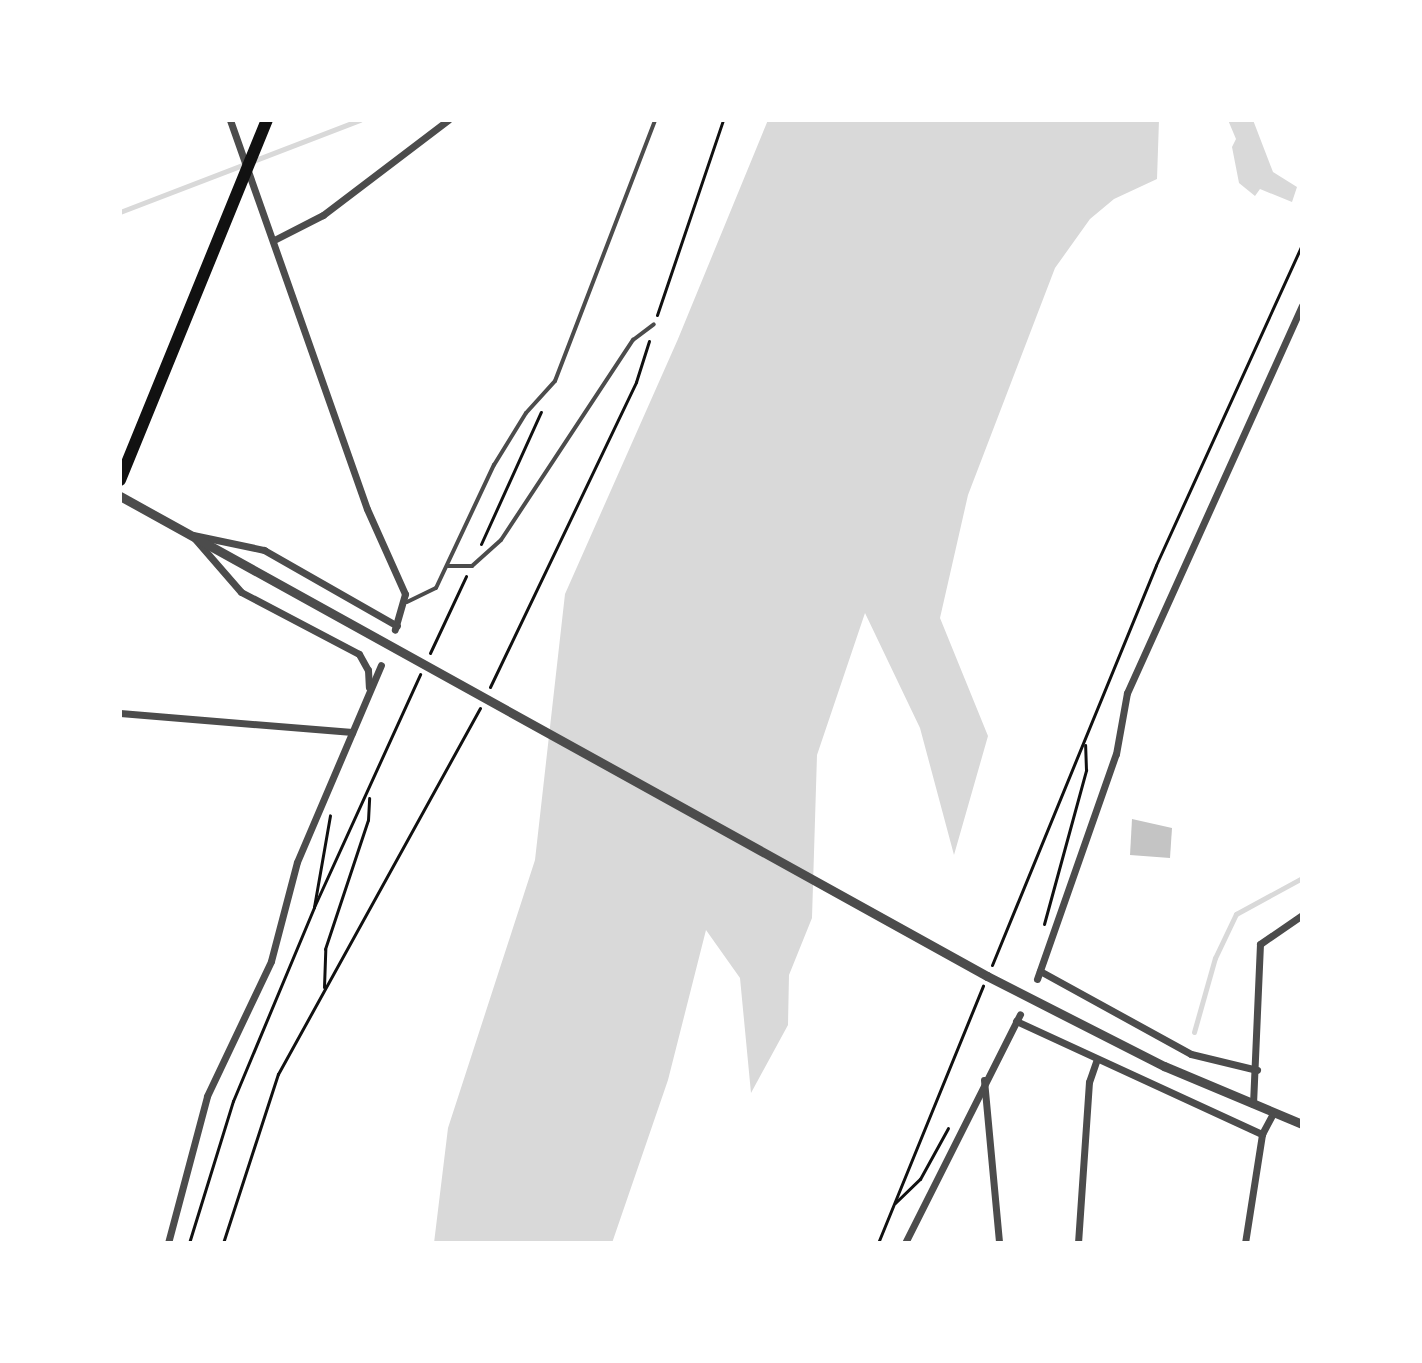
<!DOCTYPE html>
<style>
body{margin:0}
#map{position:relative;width:1422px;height:1363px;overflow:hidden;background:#fff;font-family:"Fira Sans Condensed",sans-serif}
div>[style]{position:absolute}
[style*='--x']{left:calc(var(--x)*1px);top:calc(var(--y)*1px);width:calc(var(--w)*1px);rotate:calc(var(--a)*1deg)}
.water>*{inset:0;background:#d9d9d9}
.stream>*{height:5px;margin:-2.5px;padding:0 2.5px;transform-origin:2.5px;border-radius:2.5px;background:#d9d9d9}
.building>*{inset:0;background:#c4c4c4}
.path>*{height:3px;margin:-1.5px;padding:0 1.5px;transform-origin:1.5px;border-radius:1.5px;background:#111}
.service>*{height:4px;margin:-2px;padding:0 2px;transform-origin:2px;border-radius:2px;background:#4c4c4c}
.minor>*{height:7px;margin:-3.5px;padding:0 3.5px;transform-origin:3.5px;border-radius:3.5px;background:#4c4c4c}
.tertiary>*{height:9px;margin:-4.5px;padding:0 4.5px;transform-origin:4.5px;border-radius:4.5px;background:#4c4c4c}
.trunk>*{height:12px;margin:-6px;padding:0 6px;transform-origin:6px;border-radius:6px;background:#111}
span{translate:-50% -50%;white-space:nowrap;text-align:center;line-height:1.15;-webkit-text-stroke:8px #fff;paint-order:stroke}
.frame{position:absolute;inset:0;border:122px solid #fff;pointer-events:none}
</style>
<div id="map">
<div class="water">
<i style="clip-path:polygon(768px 120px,1159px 120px,1157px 179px,1114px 199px,1090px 219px,1055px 268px,968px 495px,940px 618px,988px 736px,954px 855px,920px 728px,865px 613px,817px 755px,812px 918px,789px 975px,788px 1025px,751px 1093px,740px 978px,706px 930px,668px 1080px,612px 1243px,434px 1243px,448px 1128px,535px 860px,565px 594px,678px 339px)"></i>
<i style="clip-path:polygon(1228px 120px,1253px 120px,1273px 172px,1297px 187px,1292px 202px,1260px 189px,1255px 196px,1239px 183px,1232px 147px,1236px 139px)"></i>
</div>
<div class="stream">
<i style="--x:120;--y:212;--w:257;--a:-21"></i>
<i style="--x:1194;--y:1032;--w:77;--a:-74.2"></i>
<i style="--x:1215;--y:958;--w:49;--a:-64.5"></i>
<i style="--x:1236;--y:914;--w:75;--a:-28.6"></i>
</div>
<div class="building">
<i style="clip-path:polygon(1132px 819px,1172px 828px,1170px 858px,1130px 855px)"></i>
</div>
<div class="path">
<i style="--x:657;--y:315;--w:206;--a:-71.3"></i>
<i style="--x:481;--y:544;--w:145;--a:-65.6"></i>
<i style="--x:430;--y:653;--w:85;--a:-64.9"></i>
<i style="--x:490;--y:687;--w:338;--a:-64.4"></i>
<i style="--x:636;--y:382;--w:43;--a:-72.4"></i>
<i style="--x:314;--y:907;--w:256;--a:-65.5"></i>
<i style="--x:1044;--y:924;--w:160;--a:-74.7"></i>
<i style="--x:1086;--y:770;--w:25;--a:-92"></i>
<i style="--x:992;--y:965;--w:432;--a:-67.7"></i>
<i style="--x:1156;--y:565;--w:352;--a:-65.5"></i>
<i style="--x:324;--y:987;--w:38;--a:-88"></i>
<i style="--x:325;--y:949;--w:136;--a:-71.6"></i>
<i style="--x:368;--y:820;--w:22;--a:-87"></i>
<i style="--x:895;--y:1203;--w:35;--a:-44"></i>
<i style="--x:920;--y:1179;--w:58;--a:-61.2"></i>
<i style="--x:189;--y:1243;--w:149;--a:-72.8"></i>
<i style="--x:233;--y:1101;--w:210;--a:-67.3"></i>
<i style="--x:314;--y:907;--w:93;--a:-80.1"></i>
<i style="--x:223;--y:1243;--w:178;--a:-72"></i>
<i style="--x:278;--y:1074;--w:418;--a:-61.1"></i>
<i style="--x:878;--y:1243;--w:278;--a:-67.8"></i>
</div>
<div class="service">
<i style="--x:448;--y:566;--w:24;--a:0"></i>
<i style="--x:472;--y:566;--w:39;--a:-42"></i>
<i style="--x:501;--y:540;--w:240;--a:-56.6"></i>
<i style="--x:633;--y:340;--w:26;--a:-37"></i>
<i style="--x:407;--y:602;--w:32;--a:-26"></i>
<i style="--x:436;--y:588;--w:136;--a:-64.8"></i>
<i style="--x:494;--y:465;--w:61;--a:-58.4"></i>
<i style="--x:526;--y:413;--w:43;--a:-47.8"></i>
<i style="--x:555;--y:381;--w:280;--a:-69"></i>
</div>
<div class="minor">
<i style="--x:230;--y:120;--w:412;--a:70.6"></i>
<i style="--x:367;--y:509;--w:93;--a:65.9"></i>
<i style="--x:405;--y:594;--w:37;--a:106"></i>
<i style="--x:276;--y:239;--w:53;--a:-27.1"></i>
<i style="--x:323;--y:215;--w:157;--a:-37.2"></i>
<i style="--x:193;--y:535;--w:73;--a:11.9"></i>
<i style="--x:264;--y:550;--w:153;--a:29.7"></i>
<i style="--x:195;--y:539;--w:70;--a:49"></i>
<i style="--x:241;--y:592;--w:133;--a:27.7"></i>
<i style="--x:359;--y:654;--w:18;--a:61"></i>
<i style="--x:368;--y:670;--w:17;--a:87"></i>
<i style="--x:120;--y:713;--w:233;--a:4.7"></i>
<i style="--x:1040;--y:971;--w:172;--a:28.8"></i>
<i style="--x:1191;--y:1054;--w:68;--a:13.6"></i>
<i style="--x:1037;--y:979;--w:238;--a:-70.7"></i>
<i style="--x:1116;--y:754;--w:62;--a:-79.8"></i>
<i style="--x:1127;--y:693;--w:425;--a:-65.7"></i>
<i style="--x:1016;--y:1021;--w:271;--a:24.7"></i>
<i style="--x:1262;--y:1134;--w:24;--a:-62"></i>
<i style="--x:984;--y:1080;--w:164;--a:84.7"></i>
<i style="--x:1253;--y:1104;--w:160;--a:-87.5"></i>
<i style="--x:1260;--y:944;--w:51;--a:-34.6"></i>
<i style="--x:168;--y:1243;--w:152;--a:-75.1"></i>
<i style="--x:207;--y:1096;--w:149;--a:-64.6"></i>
<i style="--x:271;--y:961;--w:102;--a:-75.3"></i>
<i style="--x:297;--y:862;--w:214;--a:-66.9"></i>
<i style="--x:905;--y:1243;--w:256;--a:-63.3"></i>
<i style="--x:1078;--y:1243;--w:161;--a:-86.1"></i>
<i style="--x:1089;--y:1082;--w:24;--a:-71"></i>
<i style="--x:1245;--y:1243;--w:110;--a:-81.1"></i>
</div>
<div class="tertiary">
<i style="--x:120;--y:496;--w:991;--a:28.97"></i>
<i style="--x:987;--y:976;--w:199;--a:27"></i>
<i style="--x:1164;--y:1066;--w:150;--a:22.8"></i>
</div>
<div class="trunk">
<i style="--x:120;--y:480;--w:389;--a:-67.8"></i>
</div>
<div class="frame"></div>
</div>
